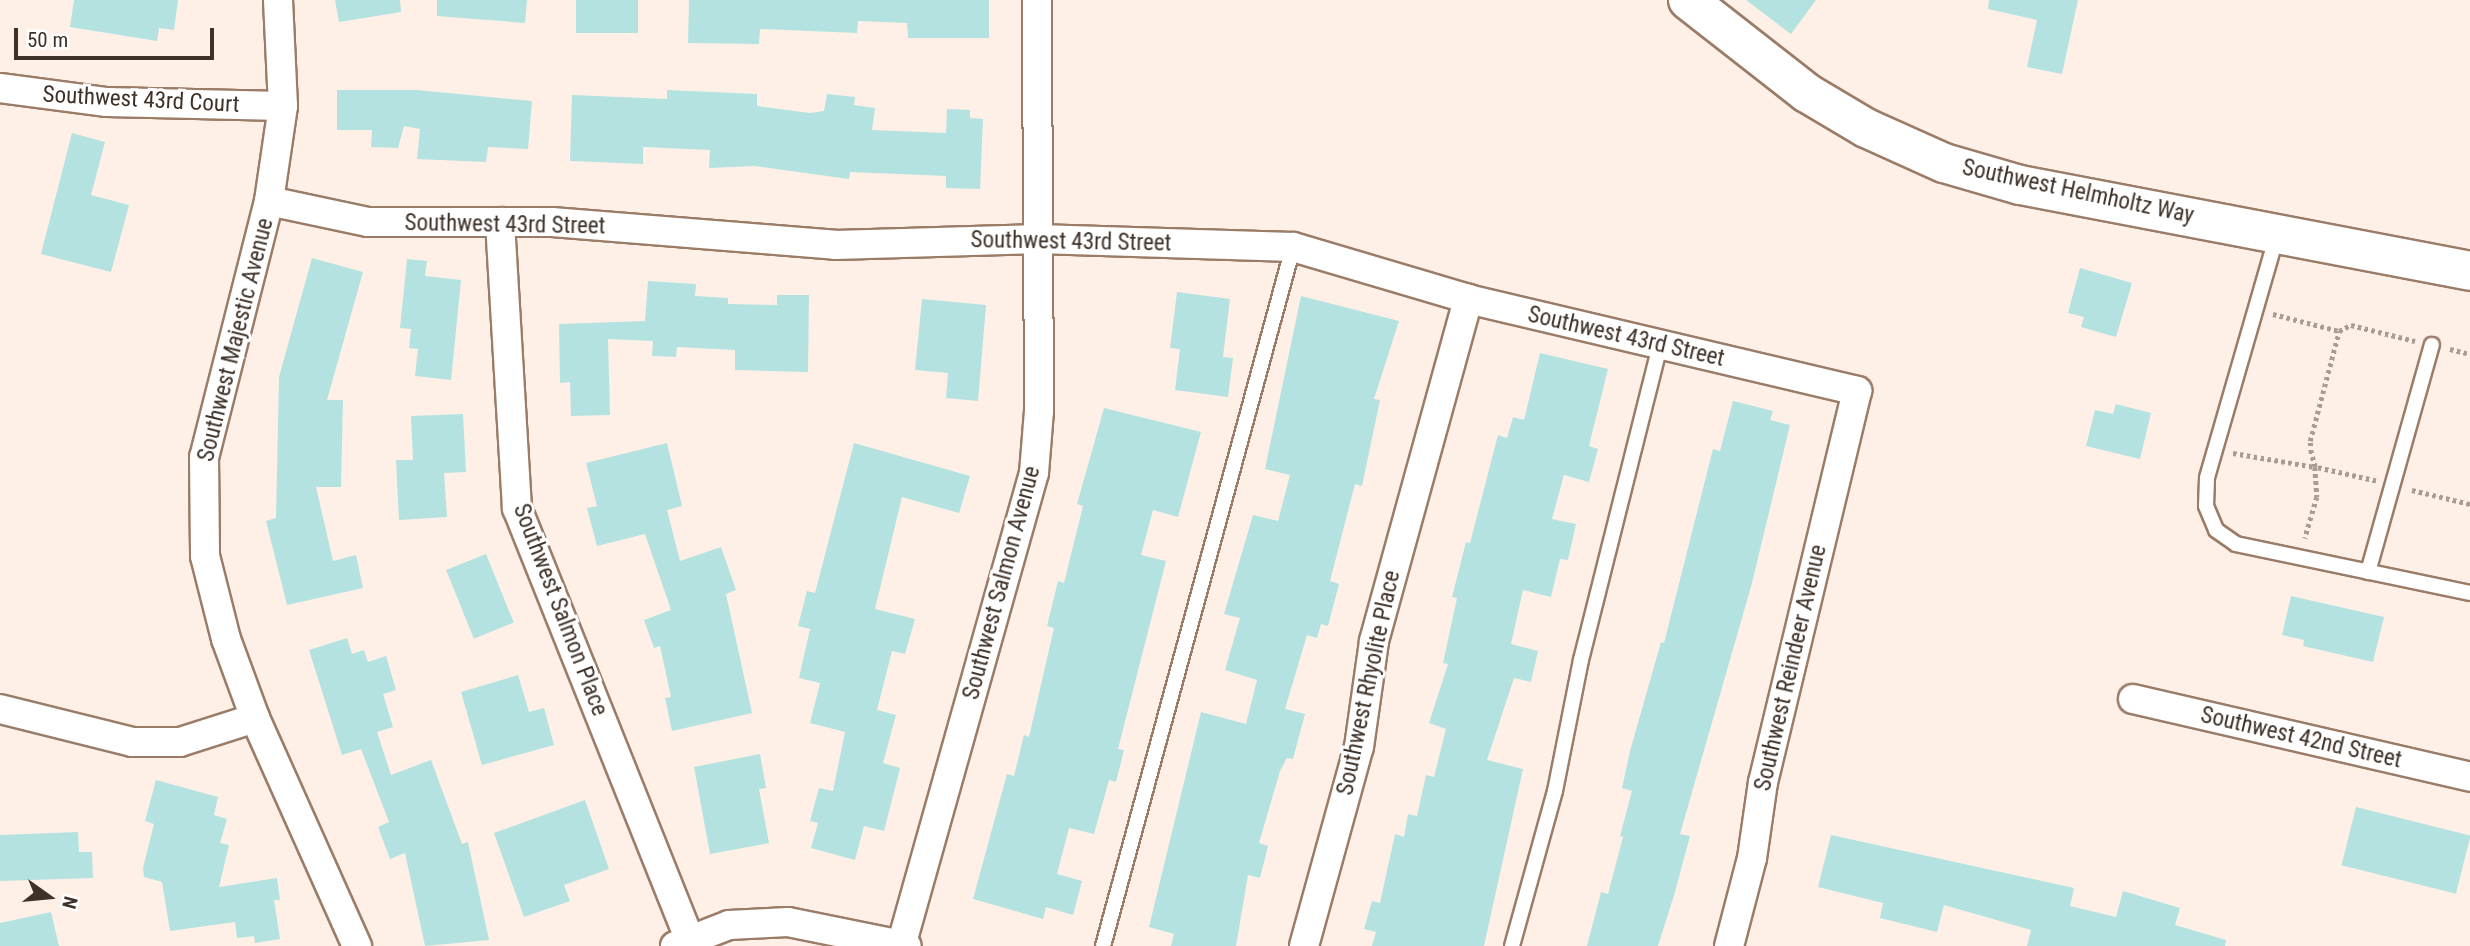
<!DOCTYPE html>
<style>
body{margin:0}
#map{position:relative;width:2470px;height:946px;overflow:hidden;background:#fef0e7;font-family:"Roboto Condensed",sans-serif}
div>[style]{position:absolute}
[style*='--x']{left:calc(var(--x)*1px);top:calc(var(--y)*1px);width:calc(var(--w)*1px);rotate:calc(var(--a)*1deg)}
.building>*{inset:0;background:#b4e2e0;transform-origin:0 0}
.path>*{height:4.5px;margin-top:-2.25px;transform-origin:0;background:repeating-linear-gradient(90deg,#aa9c93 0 3.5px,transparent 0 7px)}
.roads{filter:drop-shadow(2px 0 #9a7c67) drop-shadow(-2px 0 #9a7c67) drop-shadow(0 2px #9a7c67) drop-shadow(0 -2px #9a7c67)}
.service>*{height:14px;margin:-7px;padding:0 7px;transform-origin:7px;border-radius:7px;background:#fff}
.minor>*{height:28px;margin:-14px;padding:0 14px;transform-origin:14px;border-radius:14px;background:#fff}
.secondary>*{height:38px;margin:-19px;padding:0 19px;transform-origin:19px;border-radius:19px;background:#fff}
span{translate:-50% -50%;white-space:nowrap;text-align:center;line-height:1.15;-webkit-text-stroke:6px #fff;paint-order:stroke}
.street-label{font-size:23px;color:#3e3128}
.north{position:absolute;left:14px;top:862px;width:70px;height:70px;-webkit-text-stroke:5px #fff;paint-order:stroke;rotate:105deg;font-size:19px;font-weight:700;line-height:28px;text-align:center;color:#3e3128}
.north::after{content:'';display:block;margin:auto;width:24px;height:32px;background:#3e3128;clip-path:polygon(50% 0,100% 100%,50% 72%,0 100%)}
.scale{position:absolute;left:14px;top:28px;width:200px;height:32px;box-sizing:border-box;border:4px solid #3e3128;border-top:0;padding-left:9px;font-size:21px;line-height:24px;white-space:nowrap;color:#3e3128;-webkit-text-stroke:5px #fff;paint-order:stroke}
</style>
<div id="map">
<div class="building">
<i style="clip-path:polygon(74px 0,178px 0,174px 30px,159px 28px,157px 41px,70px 27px)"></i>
<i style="clip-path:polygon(335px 0,400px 0,401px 12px,339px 22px)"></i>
<i style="clip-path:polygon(437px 0,527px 0,525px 23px,437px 16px)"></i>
<i style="left:576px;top:0;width:62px;height:33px"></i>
<i style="clip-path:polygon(689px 0,989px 0,989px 38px,908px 38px,907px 23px,858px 21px,857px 33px,760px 29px,759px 44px,688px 43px)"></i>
<i style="clip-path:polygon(1746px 0,1816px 0,1791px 34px)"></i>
<i style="clip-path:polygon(1989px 0,2078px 0,2062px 74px,2027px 67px,2037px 20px,1988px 9px)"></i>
<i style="clip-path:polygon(337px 90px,417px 90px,532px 101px,528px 149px,488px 147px,486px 162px,417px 159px,420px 129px,404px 126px,398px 148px,371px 147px,372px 130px,337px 130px)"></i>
<i style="clip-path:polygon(667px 90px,757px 94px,757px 106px,810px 113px,824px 111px,827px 94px,855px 97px,854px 105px,875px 108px,872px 130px,946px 133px,947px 109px,970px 110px,970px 118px,983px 119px,980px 189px,946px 188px,946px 176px,850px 172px,849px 179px,754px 166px,709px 168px,710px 150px,643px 147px,643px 164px,570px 161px,572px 95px,667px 99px)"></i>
<i style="clip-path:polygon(72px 133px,105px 142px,91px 195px,129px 205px,111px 272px,41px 254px)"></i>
<i style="clip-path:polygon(312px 258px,363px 272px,327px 400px,343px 400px,341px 487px,316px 487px,333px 561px,356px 555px,363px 588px,287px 605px,266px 521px,276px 518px,279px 377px)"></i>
<i style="clip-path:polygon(407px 259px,427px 261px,425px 276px,461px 280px,451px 380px,415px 376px,418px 349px,409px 348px,411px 329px,400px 328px)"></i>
<i style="clip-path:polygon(2080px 268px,2132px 283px,2116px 337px,2081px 327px,2084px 317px,2068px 313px)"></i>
<i style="clip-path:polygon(648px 281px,696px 284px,695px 296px,728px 298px,728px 304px,777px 305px,777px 295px,809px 295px,808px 372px,735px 370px,735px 350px,677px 347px,676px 357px,652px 356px,653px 341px,608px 339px,610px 415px,571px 416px,570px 382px,560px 383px,559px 324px,645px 321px)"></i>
<i style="clip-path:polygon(1177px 292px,1230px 299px,1223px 357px,1233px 358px,1228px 397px,1175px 390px,1180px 349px,1170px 348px)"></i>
<i style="clip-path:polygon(1301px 296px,1399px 321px,1374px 399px,1380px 400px,1362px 486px,1355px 484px,1330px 581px,1339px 584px,1328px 626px,1321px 624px,1317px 638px,1307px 635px,1285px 709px,1305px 714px,1293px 759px,1287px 758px,1280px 771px,1259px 843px,1268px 846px,1260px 878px,1248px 875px,1236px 946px,1171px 946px,1174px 934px,1149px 927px,1201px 712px,1246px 724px,1257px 680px,1225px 670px,1240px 618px,1224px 614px,1253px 515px,1278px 521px,1290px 475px,1265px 469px)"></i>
<i style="clip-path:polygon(922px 299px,986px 305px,978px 401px,946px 398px,948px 373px,915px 370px)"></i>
<i style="clip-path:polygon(1540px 353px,1608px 369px,1589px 446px,1598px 449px,1589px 482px,1564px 475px,1552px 519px,1576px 524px,1568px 560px,1560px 559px,1551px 597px,1523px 590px,1511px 644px,1538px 651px,1531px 682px,1514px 678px,1487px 760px,1523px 769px,1484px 946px,1372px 946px,1376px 932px,1364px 929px,1372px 901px,1380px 903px,1395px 834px,1404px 837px,1408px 814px,1417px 816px,1426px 775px,1434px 777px,1446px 729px,1429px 723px,1448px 664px,1443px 663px,1457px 598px,1452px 597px,1466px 542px,1470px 543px,1498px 435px,1507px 438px,1513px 417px,1524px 420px)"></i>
<i style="clip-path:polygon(1733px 401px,1773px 411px,1770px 420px,1790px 425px,1752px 583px,1680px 834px,1690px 836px,1675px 892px,1658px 946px,1587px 946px,1601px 892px,1608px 894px,1623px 837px,1620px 836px,1632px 791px,1622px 788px,1630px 751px,1661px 642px,1664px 643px,1713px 449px,1720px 451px)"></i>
<i style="clip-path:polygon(2116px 404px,2151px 413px,2140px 459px,2086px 446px,2095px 410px,2113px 414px)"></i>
<i style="clip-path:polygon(1104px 408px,1201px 432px,1178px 517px,1153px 510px,1141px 555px,1166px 561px,1118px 749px,1124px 750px,1116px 782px,1109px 780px,1094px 834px,1069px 828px,1057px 874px,1082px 881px,1073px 915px,1046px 907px,1043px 919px,973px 899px,1007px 774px,1014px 776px,1024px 735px,1029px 737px,1054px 628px,1047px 626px,1058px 581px,1064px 583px,1083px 506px,1077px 504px)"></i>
<i style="clip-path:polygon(463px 414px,466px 472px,444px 473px,447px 517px,399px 520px,396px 460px,413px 460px,411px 416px)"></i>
<i style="clip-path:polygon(667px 443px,682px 506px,667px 510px,680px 561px,721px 547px,736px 590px,726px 594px,752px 713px,672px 731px,665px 698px,671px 697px,660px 646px,654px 648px,644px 620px,671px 610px,645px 534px,597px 546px,587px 508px,597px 506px,586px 463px)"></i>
<i style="clip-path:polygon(854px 443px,970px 476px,959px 513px,902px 497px,875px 609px,915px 619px,905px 654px,892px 651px,877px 710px,896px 715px,883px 763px,900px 768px,884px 831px,864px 826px,855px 860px,811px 848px,818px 823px,810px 821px,819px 788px,833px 791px,845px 732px,810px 723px,820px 683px,799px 678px,810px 629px,798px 626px,807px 591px,815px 593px)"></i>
<i style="left:486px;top:554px;width:74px;height:43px;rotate:68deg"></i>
<i style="clip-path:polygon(2291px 596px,2384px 617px,2373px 662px,2303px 646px,2304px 640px,2282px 635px)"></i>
<i style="clip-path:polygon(347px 638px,352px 654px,364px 650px,368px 662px,386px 656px,396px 690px,383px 694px,393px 727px,377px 732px,391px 775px,431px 760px,462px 844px,468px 842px,489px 940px,425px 946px,405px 853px,390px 859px,378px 827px,389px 822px,361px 749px,342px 755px,309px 650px)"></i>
<i style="clip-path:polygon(518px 675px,529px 712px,544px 708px,554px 745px,482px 765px,461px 692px)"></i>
<i style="clip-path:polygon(760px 754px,766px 788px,759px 789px,769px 843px,710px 854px,694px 767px)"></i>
<i style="clip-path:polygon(156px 780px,218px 797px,214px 815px,227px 819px,220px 843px,229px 845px,219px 887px,277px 878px,280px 900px,274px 900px,280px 939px,255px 943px,254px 936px,237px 938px,235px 922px,170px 931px,162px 882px,144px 877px,143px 868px,154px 824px,145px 821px)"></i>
<i style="clip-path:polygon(585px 800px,609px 869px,564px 885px,570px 901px,524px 917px,494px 833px)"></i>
<i style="left:2356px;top:807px;width:118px;height:60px;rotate:14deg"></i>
<i style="clip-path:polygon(78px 832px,79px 852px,92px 852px,93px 878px,0 881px,0 835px)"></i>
<i style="clip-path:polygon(1831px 835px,2074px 888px,2070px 906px,2116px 917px,2123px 891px,2180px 908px,2175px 925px,2226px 940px,2225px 946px,2027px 946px,2031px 930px,1944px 905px,1937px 932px,1880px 918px,1883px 903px,1818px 887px)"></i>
<i style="clip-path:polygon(51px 912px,59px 946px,0 946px,0 923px)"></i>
</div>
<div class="path">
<i style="--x:2273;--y:314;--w:68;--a:14.4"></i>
<i style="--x:2450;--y:349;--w:21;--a:14"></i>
<i style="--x:2233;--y:453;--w:83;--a:9.7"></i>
<i style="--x:2315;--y:467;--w:30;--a:86"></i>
<i style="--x:2317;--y:497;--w:43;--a:106.3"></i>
<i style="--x:2376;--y:481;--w:63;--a:-167.1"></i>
<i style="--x:2315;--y:467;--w:15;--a:-106"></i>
<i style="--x:2311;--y:453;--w:12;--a:-95"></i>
<i style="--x:2310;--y:441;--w:114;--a:-75.2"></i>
<i style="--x:2339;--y:331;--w:13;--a:-27"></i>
<i style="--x:2351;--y:325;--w:66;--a:14"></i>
<i style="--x:2412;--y:490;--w:60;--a:13.6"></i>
</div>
<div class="roads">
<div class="service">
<i style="--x:2277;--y:235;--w:253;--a:106.1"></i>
<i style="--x:2207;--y:478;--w:28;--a:92"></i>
<i style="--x:2206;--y:506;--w:26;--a:67"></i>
<i style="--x:2216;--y:530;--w:24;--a:35"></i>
<i style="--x:2236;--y:544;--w:239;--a:11.8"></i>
<i style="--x:2368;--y:572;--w:236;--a:-74.3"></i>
<i style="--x:1103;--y:946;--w:724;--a:-74.79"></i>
<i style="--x:1512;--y:946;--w:161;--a:-74.5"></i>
<i style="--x:1555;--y:791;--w:134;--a:-78.8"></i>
<i style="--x:1581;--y:660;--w:325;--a:-75.9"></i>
</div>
<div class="minor">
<i style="--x:278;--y:0;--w:106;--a:87.3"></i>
<i style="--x:283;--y:106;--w:96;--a:98.4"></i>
<i style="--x:269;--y:201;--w:264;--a:104.2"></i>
<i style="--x:204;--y:457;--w:99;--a:89.4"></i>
<i style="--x:205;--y:556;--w:86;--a:75.8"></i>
<i style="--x:226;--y:639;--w:84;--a:69.8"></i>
<i style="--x:255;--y:718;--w:250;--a:65.9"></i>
<i style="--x:0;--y:88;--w:108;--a:7.5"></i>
<i style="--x:107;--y:102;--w:176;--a:1.3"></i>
<i style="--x:269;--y:201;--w:101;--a:12"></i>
<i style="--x:368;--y:222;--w:184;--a:0"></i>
<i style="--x:552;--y:222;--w:284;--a:4.6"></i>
<i style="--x:835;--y:245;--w:205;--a:-1.7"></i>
<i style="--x:1040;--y:239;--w:253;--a:1.8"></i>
<i style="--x:1293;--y:247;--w:183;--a:16.5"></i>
<i style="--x:1468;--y:299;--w:400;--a:13.3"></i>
<i style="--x:1857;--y:391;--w:402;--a:103.5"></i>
<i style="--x:1763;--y:782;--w:77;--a:98.2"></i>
<i style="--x:1752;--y:858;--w:91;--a:104.6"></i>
<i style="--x:500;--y:222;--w:287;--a:86.6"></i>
<i style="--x:517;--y:508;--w:465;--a:68.2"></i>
<i style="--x:2133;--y:699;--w:346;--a:13"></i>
<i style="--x:0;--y:709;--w:136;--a:14"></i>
<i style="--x:132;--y:742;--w:48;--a:0"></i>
<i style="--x:180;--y:742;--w:79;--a:-17.7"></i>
<i style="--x:675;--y:946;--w:58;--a:-21.3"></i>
<i style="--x:729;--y:925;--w:59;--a:-2.9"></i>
<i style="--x:788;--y:922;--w:121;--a:11.4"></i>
<i style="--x:901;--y:946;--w:491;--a:-74.3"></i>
<i style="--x:1034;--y:473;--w:62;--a:-85.4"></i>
<i style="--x:1039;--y:411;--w:411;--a:-90.3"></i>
<i style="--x:1304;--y:946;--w:206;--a:-74.6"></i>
<i style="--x:1359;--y:747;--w:107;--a:-81.9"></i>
<i style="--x:1374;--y:641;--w:355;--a:-74.6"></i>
</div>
<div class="secondary">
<i style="--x:1688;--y:0;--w:151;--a:38"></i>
<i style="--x:1807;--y:93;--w:69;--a:30.7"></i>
<i style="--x:1866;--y:128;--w:85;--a:24.2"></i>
<i style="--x:1944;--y:163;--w:79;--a:16.1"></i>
<i style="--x:2020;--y:185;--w:458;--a:10.8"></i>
</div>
</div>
<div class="street-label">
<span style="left:141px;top:100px;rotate:3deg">Southwest 43rd Court</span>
<span style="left:2078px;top:192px;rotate:12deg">Southwest Helmholtz Way</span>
<span style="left:505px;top:225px;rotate:1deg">Southwest 43rd Street</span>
<span style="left:1071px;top:242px;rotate:1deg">Southwest 43rd Street</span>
<span style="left:1626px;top:337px;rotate:13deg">Southwest 43rd Street</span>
<span style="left:236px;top:340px;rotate:-76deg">Southwest Majestic Avenue</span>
<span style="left:1002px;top:583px;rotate:-75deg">Southwest Salmon Avenue</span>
<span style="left:560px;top:610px;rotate:69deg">Southwest Salmon Place</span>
<span style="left:1791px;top:668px;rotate:-77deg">Southwest Reindeer Avenue</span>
<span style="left:1369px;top:683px;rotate:-78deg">Southwest Rhyolite Place</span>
<span style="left:2301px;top:738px;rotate:13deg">Southwest 42nd Street</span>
</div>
<div class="north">N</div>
<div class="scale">50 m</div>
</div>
